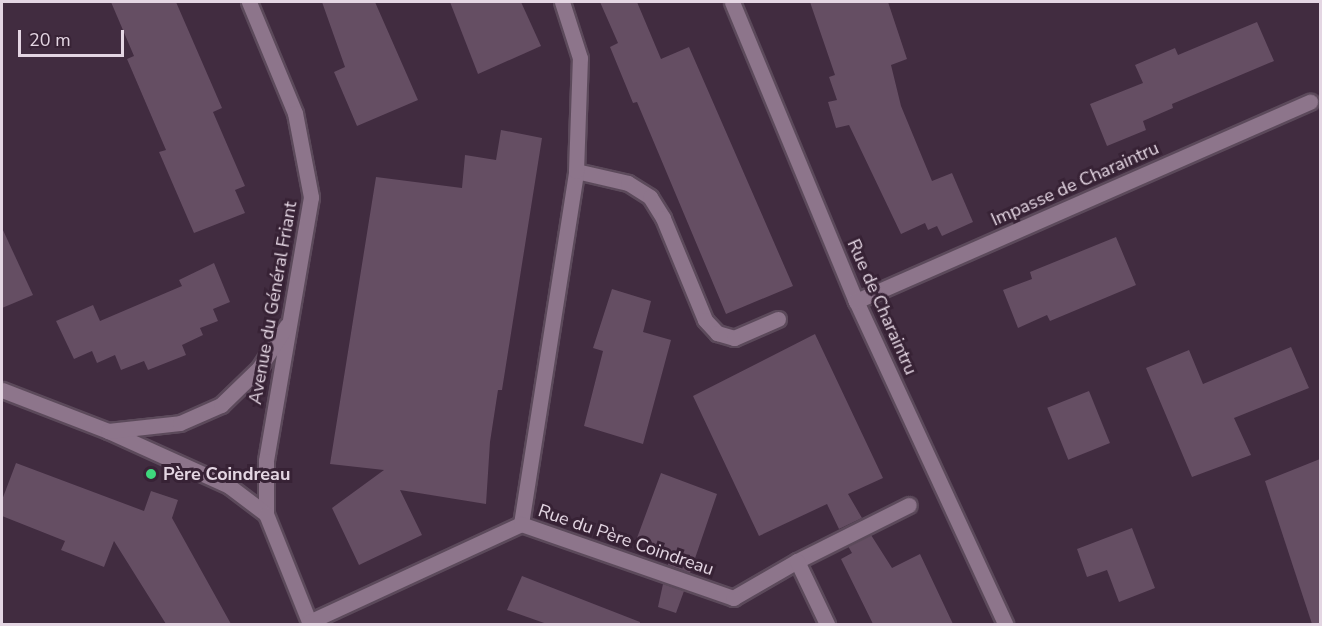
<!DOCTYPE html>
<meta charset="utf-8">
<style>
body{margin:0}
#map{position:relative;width:1322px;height:626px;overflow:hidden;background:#412c40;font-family:"Nunito Sans",sans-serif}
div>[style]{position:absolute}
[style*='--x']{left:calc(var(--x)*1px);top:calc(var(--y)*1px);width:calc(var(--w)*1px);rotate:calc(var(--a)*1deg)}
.building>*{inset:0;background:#654e63;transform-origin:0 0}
.roads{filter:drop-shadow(2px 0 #5c4a5b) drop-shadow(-2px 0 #5c4a5b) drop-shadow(0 2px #5c4a5b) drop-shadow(0 -2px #5c4a5b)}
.minor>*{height:15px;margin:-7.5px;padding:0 7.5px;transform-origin:7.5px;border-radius:7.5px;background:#8d758b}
.dots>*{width:16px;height:16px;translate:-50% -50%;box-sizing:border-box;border:3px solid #372235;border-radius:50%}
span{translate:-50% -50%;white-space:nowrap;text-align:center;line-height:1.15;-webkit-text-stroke:6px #372235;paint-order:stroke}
.street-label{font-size:18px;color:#e4d6e3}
.poi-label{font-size:18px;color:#e4d6e3;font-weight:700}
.left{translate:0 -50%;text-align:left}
.frame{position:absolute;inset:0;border:3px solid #e4d6e3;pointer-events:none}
.scale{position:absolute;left:18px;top:30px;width:106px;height:27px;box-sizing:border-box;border:3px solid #e4d6e3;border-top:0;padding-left:8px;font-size:18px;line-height:21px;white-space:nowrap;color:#e4d6e3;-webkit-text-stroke:4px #372235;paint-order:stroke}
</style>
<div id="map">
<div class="building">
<i style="clip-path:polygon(111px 2px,176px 2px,222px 108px,213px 112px,245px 186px,235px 190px,245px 213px,194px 233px,159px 152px,166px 150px,127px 59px,134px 56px)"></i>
<i style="clip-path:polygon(322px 2px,375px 2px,418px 100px,357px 126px,334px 72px,345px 67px)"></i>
<i style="clip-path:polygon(450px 2px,521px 2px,541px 46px,478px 74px)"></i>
<i style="clip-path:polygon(600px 2px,637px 2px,661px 59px,689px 47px,793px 286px,726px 314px,637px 102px,633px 103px,610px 47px,618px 43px)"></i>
<i style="clip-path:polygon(810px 2px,888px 2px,907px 59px,891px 65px,901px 106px,932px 181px,952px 173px,973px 222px,942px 236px,937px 226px,928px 230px,925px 223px,901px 234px,849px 125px,836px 128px,828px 102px,837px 100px,829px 77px,835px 75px)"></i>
<i style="clip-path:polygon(1257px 22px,1274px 61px,1172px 104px,1173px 108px,1143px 121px,1146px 130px,1107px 146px,1090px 104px,1143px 83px,1135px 65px,1175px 48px,1178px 55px)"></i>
<i style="clip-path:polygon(501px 130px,542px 138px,502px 390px,498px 390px,490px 442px,486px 504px,400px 490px,422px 535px,359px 565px,332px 508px,384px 470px,330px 464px,376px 177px,462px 188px,465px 155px,496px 160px)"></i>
<i style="clip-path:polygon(2px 228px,33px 295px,2px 308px)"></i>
<i style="clip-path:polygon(1116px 237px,1136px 285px,1050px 321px,1047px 315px,1018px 328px,1003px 290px,1032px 279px,1030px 272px)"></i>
<i style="clip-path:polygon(214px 263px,230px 302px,213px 309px,218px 321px,200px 328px,203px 335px,182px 345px,186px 355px,148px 370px,144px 361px,121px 370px,115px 355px,97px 363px,92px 351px,74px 359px,56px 321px,93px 305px,100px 321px,182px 286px,179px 280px)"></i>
<i style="clip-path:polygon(612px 289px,651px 301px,643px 332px,671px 340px,643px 444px,584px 426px,603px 351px,593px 348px)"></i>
<i style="clip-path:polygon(815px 334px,883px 478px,848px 494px,862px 518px,839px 529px,827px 504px,759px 536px,693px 396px)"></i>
<i style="clip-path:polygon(1291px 347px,1309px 388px,1234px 418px,1251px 455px,1192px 477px,1146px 368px,1189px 350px,1203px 384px)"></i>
<i style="left:1089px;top:391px;width:56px;height:45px;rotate:68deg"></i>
<i style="clip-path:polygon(1320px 459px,1320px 624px,1312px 624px,1265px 481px)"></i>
<i style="clip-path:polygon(16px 463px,144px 511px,151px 491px,178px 500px,172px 518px,231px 624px,166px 624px,114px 541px,104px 567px,61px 550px,65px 541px,2px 516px,2px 500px)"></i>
<i style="clip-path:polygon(661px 473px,717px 494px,690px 573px,668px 565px,671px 551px,637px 538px)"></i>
<i style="clip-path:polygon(1132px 528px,1155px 588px,1119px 602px,1107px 570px,1087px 577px,1077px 549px)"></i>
<i style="clip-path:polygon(871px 535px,892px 568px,920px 554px,953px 624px,873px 624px,841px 559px,852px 553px,848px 546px)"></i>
<i style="clip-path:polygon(522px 576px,640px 622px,640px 624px,547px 624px,507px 610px)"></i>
<i style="clip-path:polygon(663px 584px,684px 591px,676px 613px,658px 607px)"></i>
</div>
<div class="roads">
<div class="minor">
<i style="--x:249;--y:2;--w:120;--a:67.5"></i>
<i style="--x:295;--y:113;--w:86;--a:79.2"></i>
<i style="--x:311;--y:197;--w:268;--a:99.7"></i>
<i style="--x:266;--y:461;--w:53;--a:90"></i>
<i style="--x:732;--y:2;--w:324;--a:67.5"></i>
<i style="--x:856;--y:301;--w:356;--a:65.2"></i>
<i style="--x:576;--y:171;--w:53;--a:13"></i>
<i style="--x:628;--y:183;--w:26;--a:32"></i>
<i style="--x:650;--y:197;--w:25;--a:58"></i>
<i style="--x:663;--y:218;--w:110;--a:67.6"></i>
<i style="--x:705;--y:320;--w:18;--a:47"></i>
<i style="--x:717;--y:333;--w:18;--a:16"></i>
<i style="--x:734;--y:338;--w:48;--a:-23.4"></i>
<i style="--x:856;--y:301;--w:496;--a:-23.7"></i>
<i style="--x:2;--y:390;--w:114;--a:21.1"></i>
<i style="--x:108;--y:431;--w:133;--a:24.4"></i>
<i style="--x:229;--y:486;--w:46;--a:37.1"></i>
<i style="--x:266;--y:514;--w:118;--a:68.2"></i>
<i style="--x:108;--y:431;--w:72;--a:-6.3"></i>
<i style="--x:180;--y:423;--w:45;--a:-23.7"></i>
<i style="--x:221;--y:405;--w:53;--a:-44.2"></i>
<i style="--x:259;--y:368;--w:51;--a:-56.9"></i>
<i style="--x:521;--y:524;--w:357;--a:-81.1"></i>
<i style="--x:576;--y:171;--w:113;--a:-88"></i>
<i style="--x:580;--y:58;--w:59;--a:-107.8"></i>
<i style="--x:797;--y:561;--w:125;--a:-26.6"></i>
<i style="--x:309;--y:622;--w:234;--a:-24.8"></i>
<i style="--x:521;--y:524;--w:225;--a:19.2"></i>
<i style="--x:733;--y:598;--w:74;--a:-30"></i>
<i style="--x:797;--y:561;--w:70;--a:64.5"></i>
</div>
</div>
<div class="dots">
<i style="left:151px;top:474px;background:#3ed77d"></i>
</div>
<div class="street-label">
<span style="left:1075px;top:184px;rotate:-24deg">Impasse de Charaintru</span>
<span style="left:273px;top:303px;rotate:-80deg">Avenue du Général Friant</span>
<span style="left:882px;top:307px;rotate:66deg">Rue de Charaintru</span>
<span style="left:626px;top:540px;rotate:19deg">Rue du Père Coindreau</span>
</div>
<div class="poi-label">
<span class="left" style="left:163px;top:474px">Père Coindreau</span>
</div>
<div class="frame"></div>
<div class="scale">20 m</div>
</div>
